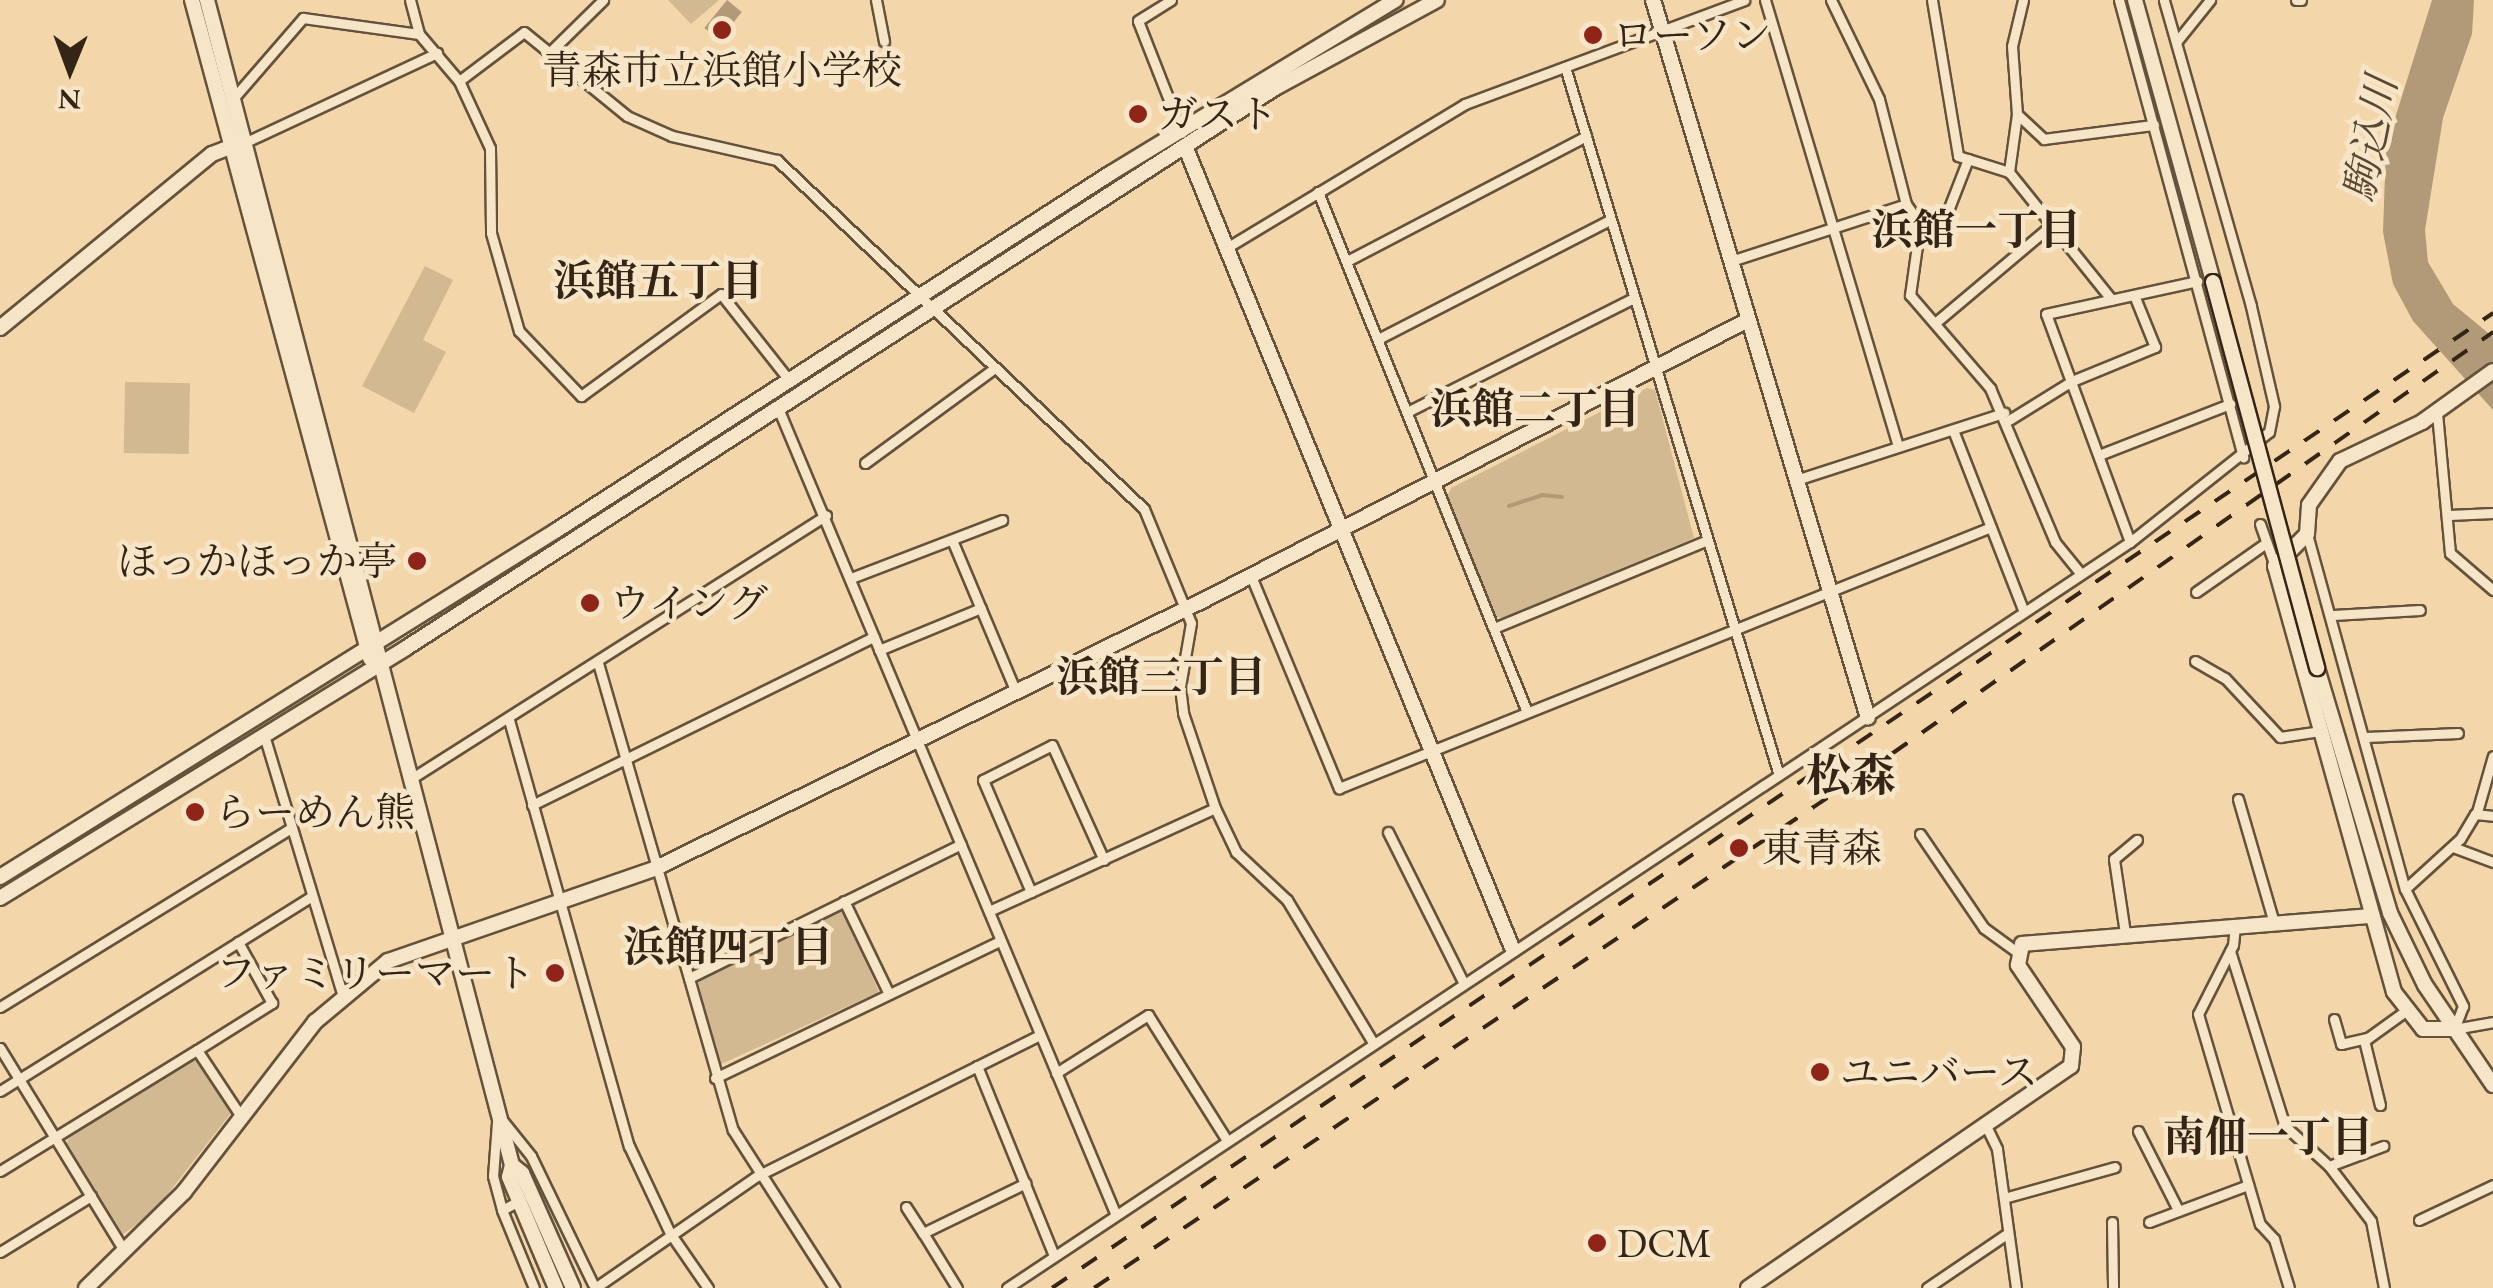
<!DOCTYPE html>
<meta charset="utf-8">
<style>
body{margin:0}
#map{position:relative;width:2493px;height:1288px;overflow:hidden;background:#f3d7aa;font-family:"EB Garamond","Noto Serif JP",serif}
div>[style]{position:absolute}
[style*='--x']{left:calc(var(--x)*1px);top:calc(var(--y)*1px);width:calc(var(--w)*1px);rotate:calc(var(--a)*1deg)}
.green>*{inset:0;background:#d3b991;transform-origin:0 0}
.water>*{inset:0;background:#b29a78;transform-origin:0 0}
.stream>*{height:4px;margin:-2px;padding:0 2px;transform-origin:2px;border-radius:2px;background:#b29a78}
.roads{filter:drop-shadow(2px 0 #64523c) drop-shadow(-2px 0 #64523c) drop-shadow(0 2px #64523c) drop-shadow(0 -2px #64523c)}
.street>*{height:9px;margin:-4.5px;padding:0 4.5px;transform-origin:4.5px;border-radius:4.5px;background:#f7e5c8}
.secondary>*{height:14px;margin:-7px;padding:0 7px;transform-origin:7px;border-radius:7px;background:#f7e5c8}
.rail>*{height:4px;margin-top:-2px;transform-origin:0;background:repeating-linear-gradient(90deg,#352517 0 18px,transparent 0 36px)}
.bridges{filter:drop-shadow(2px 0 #352517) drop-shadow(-2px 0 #352517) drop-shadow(0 2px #352517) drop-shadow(0 -2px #352517)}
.secondary-bridge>*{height:14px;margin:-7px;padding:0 7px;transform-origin:7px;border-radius:7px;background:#f7e5c8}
.dots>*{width:28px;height:28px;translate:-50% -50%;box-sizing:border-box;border:5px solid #f7e5c8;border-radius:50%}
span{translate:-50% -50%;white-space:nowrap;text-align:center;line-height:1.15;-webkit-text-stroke:9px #f7e5c8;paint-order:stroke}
.poi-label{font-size:40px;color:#352517}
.left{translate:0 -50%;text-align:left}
.right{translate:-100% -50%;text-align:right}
.water-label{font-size:42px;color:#5a4834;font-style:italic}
.neighbourhood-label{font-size:42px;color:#352517;font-weight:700}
.quarter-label{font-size:45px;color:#352517;font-weight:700}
.north{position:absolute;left:20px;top:20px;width:100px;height:100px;-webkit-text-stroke:8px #f7e5c8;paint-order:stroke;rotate:181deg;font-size:28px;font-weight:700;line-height:40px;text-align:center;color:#352517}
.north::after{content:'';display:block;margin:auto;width:35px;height:45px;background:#352517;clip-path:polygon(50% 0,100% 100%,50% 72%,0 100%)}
</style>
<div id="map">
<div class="green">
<i style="clip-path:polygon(668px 0,719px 0,691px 24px)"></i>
<i style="clip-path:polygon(425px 266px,453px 280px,423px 340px,446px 352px,414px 413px,362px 386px)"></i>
<i style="left:125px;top:382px;width:65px;height:71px;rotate:1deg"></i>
<i style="clip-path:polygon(1647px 388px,1655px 390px,1694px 538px,1502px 618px,1493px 616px,1447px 497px,1451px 488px)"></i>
<i style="clip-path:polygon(838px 911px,845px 914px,879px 992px,719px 1065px,696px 986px,700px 980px)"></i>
<i style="clip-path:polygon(192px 1060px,200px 1062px,231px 1113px,153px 1213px,123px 1234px,67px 1143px,69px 1135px)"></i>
</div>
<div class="water">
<i style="left:727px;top:0;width:19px;height:36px;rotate:39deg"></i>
<i style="clip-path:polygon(2432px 0,2474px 0,2472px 34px,2443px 118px,2425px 230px,2428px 262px,2453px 304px,2493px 337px,2493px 410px,2413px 321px,2393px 284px,2383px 232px,2386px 147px)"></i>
</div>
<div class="stream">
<i style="--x:1509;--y:506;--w:35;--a:-18"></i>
<i style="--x:1542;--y:495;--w:20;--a:6"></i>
</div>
<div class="roads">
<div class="street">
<i style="--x:410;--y:0;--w:35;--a:75"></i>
<i style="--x:419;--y:34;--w:62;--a:49.6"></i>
<i style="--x:459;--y:81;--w:81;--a:-37"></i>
<i style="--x:524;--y:32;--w:133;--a:39.2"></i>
<i style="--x:627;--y:116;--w:49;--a:24"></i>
<i style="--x:672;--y:136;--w:108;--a:12.9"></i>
<i style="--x:777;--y:160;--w:506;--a:43.56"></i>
<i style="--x:1144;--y:509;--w:123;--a:67.6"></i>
<i style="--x:1191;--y:623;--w:65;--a:99.8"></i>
<i style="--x:1180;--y:687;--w:26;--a:83"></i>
<i style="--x:1183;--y:713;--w:100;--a:71.4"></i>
<i style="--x:1215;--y:808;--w:49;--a:64.5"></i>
<i style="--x:1236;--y:852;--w:70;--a:43.3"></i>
<i style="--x:1287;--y:900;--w:165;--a:58.9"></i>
<i style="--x:876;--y:0;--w:42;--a:79"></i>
<i style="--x:1171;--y:0;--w:39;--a:148"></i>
<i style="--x:1138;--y:21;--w:120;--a:68.6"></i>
<i style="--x:1765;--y:0;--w:465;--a:73.4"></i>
<i style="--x:1831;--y:0;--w:110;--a:64.1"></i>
<i style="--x:1879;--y:99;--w:108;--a:75.6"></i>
<i style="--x:1906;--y:204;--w:24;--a:55"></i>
<i style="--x:1920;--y:224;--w:72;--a:98"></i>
<i style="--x:1910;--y:295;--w:123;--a:49.3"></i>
<i style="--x:1990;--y:388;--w:167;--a:67.1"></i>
<i style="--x:2055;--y:542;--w:41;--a:50.9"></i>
<i style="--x:1932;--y:0;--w:158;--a:80.5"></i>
<i style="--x:1958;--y:156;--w:53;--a:17.4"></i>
<i style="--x:2023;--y:0;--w:47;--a:103.4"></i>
<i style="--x:2012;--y:46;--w:68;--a:85.8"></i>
<i style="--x:2017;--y:114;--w:59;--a:97.9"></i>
<i style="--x:2009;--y:172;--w:164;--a:51.2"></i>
<i style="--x:2119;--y:0;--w:474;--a:74.8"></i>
<i style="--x:2296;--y:0;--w:5;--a:0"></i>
<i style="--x:2177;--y:41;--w:53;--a:-51.2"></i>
<i style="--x:549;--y:53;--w:76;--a:-44.5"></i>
<i style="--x:1565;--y:67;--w:736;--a:73.19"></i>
<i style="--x:459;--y:81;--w:74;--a:65.2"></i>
<i style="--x:490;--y:148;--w:85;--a:89.3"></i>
<i style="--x:491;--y:233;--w:102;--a:74.1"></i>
<i style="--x:519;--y:331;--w:90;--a:46.4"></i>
<i style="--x:581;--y:396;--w:173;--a:-36.1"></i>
<i style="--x:721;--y:294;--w:110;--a:51.7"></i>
<i style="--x:231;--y:101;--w:110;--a:-49.1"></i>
<i style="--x:303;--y:18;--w:117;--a:7.9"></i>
<i style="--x:2017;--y:114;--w:37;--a:43"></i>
<i style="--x:2044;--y:139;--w:111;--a:-7.3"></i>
<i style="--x:246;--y:142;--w:211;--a:-25"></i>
<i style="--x:1318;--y:192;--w:560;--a:68.1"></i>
<i style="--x:1947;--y:213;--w:58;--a:-68.7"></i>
<i style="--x:1228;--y:247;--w:277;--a:-31.1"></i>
<i style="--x:1465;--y:104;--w:298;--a:-20.4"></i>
<i style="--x:1347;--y:261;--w:270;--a:-27.6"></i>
<i style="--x:1731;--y:261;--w:184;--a:-18"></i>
<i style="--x:1935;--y:323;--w:150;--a:-40.1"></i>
<i style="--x:1378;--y:339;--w:261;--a:-27.2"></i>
<i style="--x:778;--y:408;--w:873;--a:67.28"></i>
<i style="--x:1407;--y:412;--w:254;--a:-26.7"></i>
<i style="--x:2437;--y:413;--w:141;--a:84.7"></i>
<i style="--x:2450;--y:553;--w:57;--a:40.7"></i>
<i style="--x:2009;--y:420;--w:74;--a:-31.8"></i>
<i style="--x:2072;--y:381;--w:90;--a:-22.3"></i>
<i style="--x:2155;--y:347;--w:56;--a:-112"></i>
<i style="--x:1953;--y:430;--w:195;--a:68.7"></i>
<i style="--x:2099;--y:455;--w:141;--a:-21.3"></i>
<i style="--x:865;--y:463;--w:161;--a:-36.2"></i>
<i style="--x:1796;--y:480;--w:219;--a:-17.9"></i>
<i style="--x:2449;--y:515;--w:44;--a:-2.6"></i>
<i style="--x:2260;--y:524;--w:45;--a:70.3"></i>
<i style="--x:2307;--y:534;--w:368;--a:74.6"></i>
<i style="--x:2405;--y:889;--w:131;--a:63.6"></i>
<i style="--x:2463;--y:1006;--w:25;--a:111"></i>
<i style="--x:952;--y:540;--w:165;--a:67.2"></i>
<i style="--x:2130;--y:542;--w:243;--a:-110.2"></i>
<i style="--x:2046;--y:314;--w:155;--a:-12.3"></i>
<i style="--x:1251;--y:576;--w:230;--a:67.5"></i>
<i style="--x:1339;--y:788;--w:702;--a:-21.82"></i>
<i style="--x:851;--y:578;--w:162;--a:-21"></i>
<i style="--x:2196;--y:592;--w:85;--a:-35"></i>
<i style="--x:2333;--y:615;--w:87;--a:-3.3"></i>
<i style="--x:1494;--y:628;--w:230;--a:-22.4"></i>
<i style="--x:879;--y:650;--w:110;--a:-22.4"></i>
<i style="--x:2195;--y:661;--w:34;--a:30"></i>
<i style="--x:2225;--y:678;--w:81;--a:47"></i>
<i style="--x:2280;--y:737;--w:40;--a:-8.5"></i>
<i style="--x:598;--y:663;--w:486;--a:73.9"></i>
<i style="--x:733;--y:1130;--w:188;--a:57.4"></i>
<i style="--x:509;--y:720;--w:443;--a:74.3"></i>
<i style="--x:629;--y:1146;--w:96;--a:64.8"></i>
<i style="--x:670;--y:1233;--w:67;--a:55.4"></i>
<i style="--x:264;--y:735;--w:270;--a:73.2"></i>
<i style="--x:2366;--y:737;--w:92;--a:-2.5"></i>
<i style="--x:409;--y:780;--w:494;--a:-32.4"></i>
<i style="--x:2238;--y:799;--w:129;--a:73.8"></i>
<i style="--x:532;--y:805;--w:381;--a:-26.2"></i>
<i style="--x:2477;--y:812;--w:58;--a:-74.1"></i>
<i style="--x:1388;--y:832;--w:168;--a:63.4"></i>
<i style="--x:1920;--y:834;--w:114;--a:55.8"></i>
<i style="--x:1984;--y:928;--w:41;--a:36"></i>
<i style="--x:2453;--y:847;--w:43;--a:20.6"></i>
<i style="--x:2405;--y:889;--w:74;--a:-42.3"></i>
<i style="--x:2460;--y:839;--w:29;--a:-59"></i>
<i style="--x:2475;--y:814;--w:18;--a:6"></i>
<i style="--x:1031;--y:892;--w:122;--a:-113.2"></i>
<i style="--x:983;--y:780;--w:77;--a:-26.9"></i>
<i style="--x:1052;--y:745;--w:126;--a:65.7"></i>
<i style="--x:844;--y:901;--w:103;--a:64.2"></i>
<i style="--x:989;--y:911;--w:248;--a:-24.5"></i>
<i style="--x:2235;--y:926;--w:19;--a:96"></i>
<i style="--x:2233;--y:945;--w:77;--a:116.9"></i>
<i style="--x:2198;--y:1014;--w:219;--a:73.6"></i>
<i style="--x:2260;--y:1224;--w:21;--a:47"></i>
<i style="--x:2274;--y:1239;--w:51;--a:73"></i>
<i style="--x:2125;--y:933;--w:75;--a:-98.5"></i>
<i style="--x:2114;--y:859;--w:30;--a:-40"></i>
<i style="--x:2230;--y:951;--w:183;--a:72.6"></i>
<i style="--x:2285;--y:1126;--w:59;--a:42.3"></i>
<i style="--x:2329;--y:1166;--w:69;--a:52.6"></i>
<i style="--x:2371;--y:1221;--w:68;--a:79"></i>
<i style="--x:689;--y:978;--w:303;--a:-26.2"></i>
<i style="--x:0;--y:1007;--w:342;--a:-31.6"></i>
<i style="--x:2334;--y:1019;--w:26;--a:74"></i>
<i style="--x:2341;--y:1044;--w:28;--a:-13"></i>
<i style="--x:2368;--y:1038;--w:44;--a:-35.8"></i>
<i style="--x:2454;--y:1029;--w:40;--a:-10"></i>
<i style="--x:2364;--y:1040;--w:67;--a:76.2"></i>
<i style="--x:0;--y:1048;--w:239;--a:58.5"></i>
<i style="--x:197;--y:1050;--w:89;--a:-32.1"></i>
<i style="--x:272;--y:1003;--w:70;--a:-119.1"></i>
<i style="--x:977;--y:1066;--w:205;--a:67.9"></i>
<i style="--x:1056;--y:1073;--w:109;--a:-32.2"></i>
<i style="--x:1148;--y:1015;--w:146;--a:57.8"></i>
<i style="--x:715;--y:1078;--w:316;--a:-25.7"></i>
<i style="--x:0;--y:1091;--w:368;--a:-32"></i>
<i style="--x:503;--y:1121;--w:45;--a:51.3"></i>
<i style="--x:531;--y:1156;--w:142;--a:64.2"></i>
<i style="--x:497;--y:1122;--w:54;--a:94.2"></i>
<i style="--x:493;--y:1176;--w:35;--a:75"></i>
<i style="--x:1986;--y:1126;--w:25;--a:64"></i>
<i style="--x:1997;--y:1149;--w:140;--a:82.2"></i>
<i style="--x:2138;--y:1131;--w:89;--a:63.1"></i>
<i style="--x:2329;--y:1166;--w:58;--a:-20.3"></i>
<i style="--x:0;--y:1171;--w:231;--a:-31.6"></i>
<i style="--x:197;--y:1050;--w:82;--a:56.5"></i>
<i style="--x:2004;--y:1198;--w:115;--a:-15.6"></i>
<i style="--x:517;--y:1202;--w:17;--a:152"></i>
<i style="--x:502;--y:1210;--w:84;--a:67.7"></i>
<i style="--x:906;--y:1207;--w:31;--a:57"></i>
<i style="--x:2419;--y:1220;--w:82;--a:-25.3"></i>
<i style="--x:2112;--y:1222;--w:66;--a:89.1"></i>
<i style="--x:2149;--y:1222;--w:106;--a:-20.5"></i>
<i style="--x:0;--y:1252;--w:107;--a:-31.6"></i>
<i style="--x:595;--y:1288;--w:197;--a:-34.7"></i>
<i style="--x:757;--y:1176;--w:316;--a:-26.5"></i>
<i style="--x:957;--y:1288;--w:65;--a:-121.7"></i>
<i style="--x:923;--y:1233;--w:114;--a:-25.9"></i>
<i style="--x:1007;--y:1288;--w:1348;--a:-33.6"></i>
<i style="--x:2130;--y:542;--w:177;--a:-38.4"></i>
<i style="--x:2269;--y:432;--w:26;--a:-79"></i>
<i style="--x:2274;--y:406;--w:103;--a:-103"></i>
<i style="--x:2251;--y:306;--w:318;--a:-105.9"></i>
<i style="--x:1927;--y:1288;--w:98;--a:-34.2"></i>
</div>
<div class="secondary">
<i style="--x:192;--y:0;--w:682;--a:74.86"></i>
<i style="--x:207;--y:0;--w:1204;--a:75.33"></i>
<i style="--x:512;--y:1165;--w:12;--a:104"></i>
<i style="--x:509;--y:1177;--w:121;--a:67.1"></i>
<i style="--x:1653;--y:0;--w:749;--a:73.33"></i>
<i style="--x:2135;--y:0;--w:293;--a:74.5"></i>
<i style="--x:1185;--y:146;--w:868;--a:67.81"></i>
<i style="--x:0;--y:328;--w:274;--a:-39.4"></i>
<i style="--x:212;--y:154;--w:30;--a:-21"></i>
<i style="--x:2317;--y:668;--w:256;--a:73.4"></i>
<i style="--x:2390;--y:913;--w:80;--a:64.1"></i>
<i style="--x:2425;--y:985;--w:121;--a:55.8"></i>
<i style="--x:0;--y:877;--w:656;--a:-31.92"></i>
<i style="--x:557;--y:530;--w:659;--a:-32.8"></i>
<i style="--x:1111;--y:173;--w:333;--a:-31.3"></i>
<i style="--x:0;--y:898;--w:477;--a:-31.6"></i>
<i style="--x:406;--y:648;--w:1034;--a:-32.8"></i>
<i style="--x:1275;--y:88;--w:184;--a:-28.5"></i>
<i style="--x:2454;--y:1029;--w:31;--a:180"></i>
<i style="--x:2423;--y:1029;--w:47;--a:-128.1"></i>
<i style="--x:2394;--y:992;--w:442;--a:-105.6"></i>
<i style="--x:2275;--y:566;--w:45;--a:-45"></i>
<i style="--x:2307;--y:534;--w:29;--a:-86"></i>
<i style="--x:2309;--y:505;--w:54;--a:-54.8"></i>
<i style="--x:2340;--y:461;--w:91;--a:-25.4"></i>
<i style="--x:2422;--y:422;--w:87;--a:-35.7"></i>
<i style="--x:512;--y:1165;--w:13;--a:39"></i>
<i style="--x:522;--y:1173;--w:126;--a:66.1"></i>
<i style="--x:86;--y:1288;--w:137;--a:-44.4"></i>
<i style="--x:184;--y:1192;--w:215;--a:-52.4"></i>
<i style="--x:315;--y:1022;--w:95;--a:-39.9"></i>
<i style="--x:388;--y:961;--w:284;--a:-19.1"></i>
<i style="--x:656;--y:868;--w:608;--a:-26.06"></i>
<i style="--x:1202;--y:601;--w:614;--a:-27.23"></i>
<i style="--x:1748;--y:1288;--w:392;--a:-34.5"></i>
<i style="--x:2071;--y:1066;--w:19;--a:-84"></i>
<i style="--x:2073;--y:1047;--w:99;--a:-123.9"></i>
<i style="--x:2018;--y:965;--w:21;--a:-79"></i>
<i style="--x:2022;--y:944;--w:350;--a:-4.6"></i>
</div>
</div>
<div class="rail">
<i style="--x:1052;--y:1288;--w:1740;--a:-34.08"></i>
<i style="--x:1094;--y:1288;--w:925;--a:-33.76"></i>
<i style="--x:1863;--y:774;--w:770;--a:-35.05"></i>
</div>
<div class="bridges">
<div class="secondary-bridge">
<i style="--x:2213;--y:282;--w:400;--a:74.9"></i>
</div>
</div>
<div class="dots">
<i style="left:722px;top:30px;background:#8f2418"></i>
<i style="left:1593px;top:35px;background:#8f2418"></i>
<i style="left:1138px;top:114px;background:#8f2418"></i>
<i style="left:417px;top:561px;background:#8f2418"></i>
<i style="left:590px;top:603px;background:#8f2418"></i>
<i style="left:195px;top:812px;background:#8f2418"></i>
<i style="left:1739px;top:848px;background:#8f2418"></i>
<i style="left:555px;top:973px;background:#8f2418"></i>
<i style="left:1820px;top:1072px;background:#8f2418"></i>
<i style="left:1597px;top:1243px;background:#8f2418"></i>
</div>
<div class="poi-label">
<span class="left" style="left:1613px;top:35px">ローソン</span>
<span style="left:722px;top:70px">青森市立浜館小学校</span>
<span class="left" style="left:1158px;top:114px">ガスト</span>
<span class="right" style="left:397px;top:561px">ほっかほっか亭</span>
<span class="left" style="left:610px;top:603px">ウイング</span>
<span class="left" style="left:215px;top:812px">らーめん熊</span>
<span class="left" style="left:1762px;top:848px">東青森</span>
<span class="right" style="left:535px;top:973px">ファミリーマート</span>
<span class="left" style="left:1840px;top:1072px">ユニバース</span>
<span class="left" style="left:1617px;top:1243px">DCM</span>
</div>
<div class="water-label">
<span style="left:2371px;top:139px;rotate:-79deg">駒込川</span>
</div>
<div class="neighbourhood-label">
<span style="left:1976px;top:230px">浜館一丁目</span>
<span style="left:658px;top:281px">浜館五丁目</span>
<span style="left:1535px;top:409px">浜館二丁目</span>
<span style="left:1161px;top:677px">浜館三丁目</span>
<span style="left:728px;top:947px">浜館四丁目</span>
<span style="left:2268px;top:1137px">南佃一丁目</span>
</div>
<div class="quarter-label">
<span style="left:1851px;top:776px">松森</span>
</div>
<div class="north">N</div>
</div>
